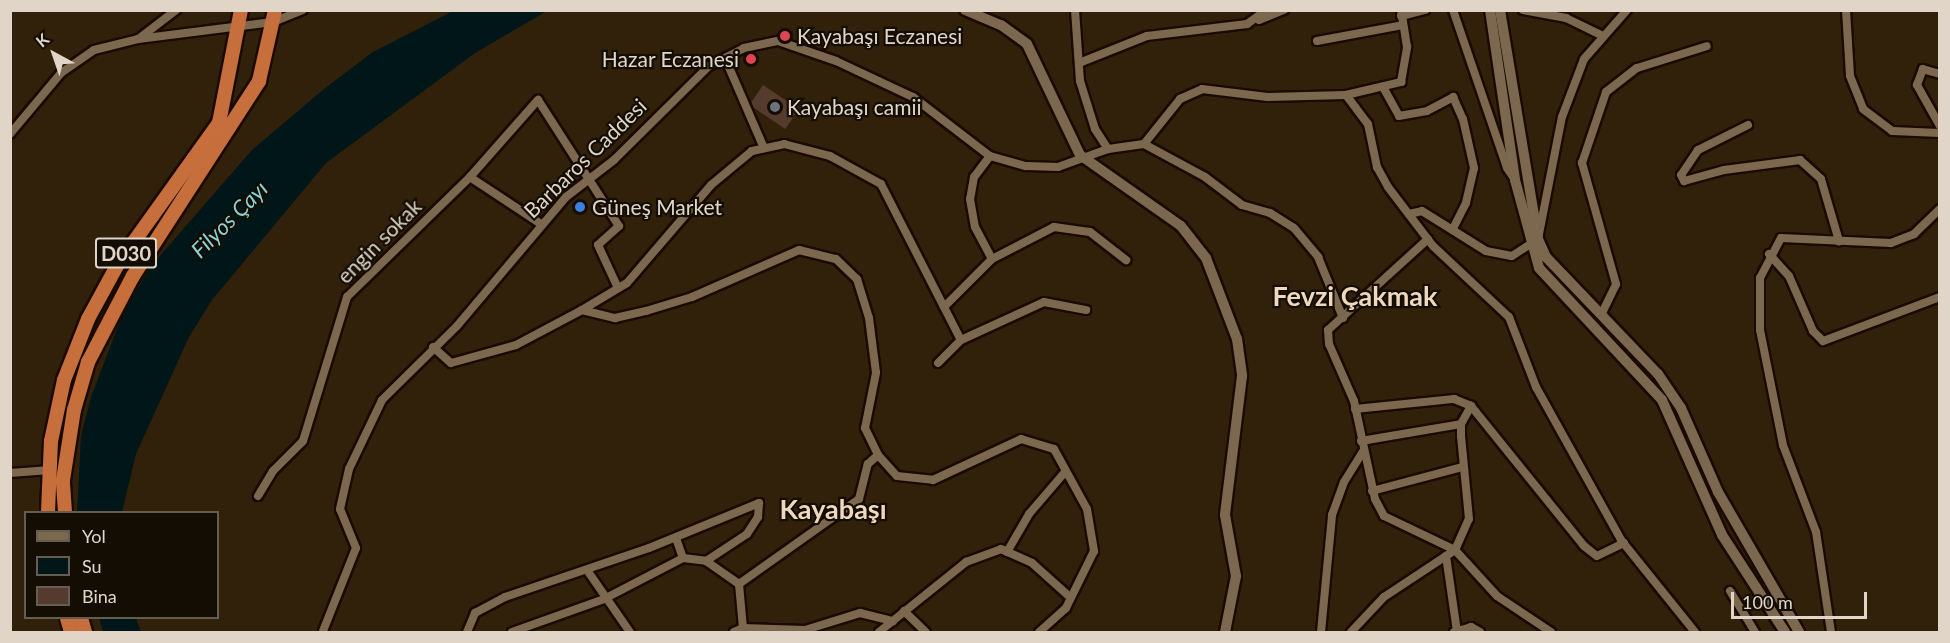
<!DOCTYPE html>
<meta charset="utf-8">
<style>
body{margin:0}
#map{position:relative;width:1950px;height:643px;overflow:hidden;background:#32210a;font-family:Lato,sans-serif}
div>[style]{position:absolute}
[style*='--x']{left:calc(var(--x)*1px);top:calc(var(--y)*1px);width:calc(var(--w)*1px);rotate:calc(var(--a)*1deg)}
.water>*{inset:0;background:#001618}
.building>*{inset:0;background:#543b2e;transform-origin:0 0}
.roads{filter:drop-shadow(2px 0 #1a0a00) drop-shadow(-2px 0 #1a0a00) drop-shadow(0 2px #1a0a00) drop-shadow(0 -2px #1a0a00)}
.minor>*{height:8px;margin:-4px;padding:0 4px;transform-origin:4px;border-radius:4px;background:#7c684f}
.tertiary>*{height:10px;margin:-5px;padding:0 5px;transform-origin:5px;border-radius:5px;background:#7c684f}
.trunk>*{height:14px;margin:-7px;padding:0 7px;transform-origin:7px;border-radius:7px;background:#c66f3c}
.dots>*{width:16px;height:16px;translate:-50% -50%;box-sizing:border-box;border:3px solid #140d04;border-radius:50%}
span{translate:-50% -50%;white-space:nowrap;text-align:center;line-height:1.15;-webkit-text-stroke:4.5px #140d04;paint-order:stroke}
.shield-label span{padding:2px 4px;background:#140d04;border:2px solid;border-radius:4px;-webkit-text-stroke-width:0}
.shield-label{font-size:20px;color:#e0d5c7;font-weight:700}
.poi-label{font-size:21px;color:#e0d5c7}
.left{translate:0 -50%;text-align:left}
.right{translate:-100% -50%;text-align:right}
.street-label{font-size:21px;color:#e0d5c7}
.water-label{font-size:22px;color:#8bd2d7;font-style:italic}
.district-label{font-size:27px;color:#efd8bd;font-weight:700}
.frame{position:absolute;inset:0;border:12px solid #e0d5c7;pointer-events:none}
.legend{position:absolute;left:24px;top:511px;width:195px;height:108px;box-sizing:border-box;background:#140d04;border:2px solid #665d52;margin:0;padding:8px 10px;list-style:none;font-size:18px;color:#e0d5c7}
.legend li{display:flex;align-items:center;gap:12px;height:30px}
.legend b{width:30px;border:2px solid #665d52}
.north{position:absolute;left:24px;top:24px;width:60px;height:60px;-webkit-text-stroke:4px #140d04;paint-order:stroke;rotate:320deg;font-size:16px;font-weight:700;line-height:24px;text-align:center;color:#e0d5c7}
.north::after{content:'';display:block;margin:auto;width:21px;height:27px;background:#e0d5c7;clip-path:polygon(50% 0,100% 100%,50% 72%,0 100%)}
.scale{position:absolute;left:1731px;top:592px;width:136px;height:27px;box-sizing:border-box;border:3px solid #e0d5c7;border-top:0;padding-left:8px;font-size:18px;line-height:21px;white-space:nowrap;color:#e0d5c7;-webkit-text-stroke:4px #140d04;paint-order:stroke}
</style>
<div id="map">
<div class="water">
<i style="clip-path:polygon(453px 11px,547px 11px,475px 53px,326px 163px,212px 300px,189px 337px,136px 454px,122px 512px,77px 512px,81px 436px,91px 397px,123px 313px,151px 266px,252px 150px,324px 89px,373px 52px)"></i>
<i style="clip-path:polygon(99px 618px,136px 618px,141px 632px,103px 632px)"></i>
</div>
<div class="building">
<i style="left:763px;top:85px;width:43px;height:24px;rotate:34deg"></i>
</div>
<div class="roads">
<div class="minor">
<i style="--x:1075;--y:10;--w:71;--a:86"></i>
<i style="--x:1080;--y:81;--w:50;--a:72.6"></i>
<i style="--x:1095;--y:129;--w:24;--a:57"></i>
<i style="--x:1108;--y:149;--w:36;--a:-8"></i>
<i style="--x:1144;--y:144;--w:58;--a:-51.3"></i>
<i style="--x:1180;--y:99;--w:24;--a:-24"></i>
<i style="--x:1202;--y:89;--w:66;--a:6.9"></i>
<i style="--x:1268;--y:97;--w:78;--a:-1.5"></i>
<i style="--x:1346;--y:95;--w:36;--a:53"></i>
<i style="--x:1368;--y:124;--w:44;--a:78.2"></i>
<i style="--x:1377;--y:167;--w:23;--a:61"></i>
<i style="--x:1388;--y:187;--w:74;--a:52.7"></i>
<i style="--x:1433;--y:246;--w:104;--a:43.1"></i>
<i style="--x:1509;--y:317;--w:75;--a:68.9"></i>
<i style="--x:1536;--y:387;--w:175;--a:60.9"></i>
<i style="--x:1621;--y:540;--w:118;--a:51.2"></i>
<i style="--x:1453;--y:10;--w:167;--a:71.1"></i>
<i style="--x:1507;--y:168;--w:14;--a:56"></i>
<i style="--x:1523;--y:10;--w:44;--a:10.5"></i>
<i style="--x:1566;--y:18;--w:41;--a:25.9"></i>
<i style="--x:1846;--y:10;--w:66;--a:86.5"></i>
<i style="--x:1850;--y:76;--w:35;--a:68"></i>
<i style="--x:1863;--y:109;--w:36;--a:37"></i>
<i style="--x:1892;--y:131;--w:48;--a:2.4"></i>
<i style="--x:1401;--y:16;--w:25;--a:-14"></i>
<i style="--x:1259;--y:20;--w:27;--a:-22"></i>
<i style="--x:141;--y:37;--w:44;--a:-37.6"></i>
<i style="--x:1317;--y:41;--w:87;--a:-10.5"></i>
<i style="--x:725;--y:58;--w:98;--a:66.6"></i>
<i style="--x:1079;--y:63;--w:73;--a:-21.7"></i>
<i style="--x:1147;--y:36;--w:101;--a:-6.8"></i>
<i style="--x:1247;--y:24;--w:24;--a:-36"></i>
<i style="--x:1940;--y:74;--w:18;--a:-164"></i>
<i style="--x:1923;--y:69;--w:17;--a:111"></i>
<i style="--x:1917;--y:85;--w:47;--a:60.7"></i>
<i style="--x:1383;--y:87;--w:33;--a:61"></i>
<i style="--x:1399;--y:116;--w:28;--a:-10"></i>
<i style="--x:1427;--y:111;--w:30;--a:-28"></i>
<i style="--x:1453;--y:97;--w:24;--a:66"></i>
<i style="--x:1463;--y:119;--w:50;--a:77.3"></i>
<i style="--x:1474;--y:168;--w:36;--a:103"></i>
<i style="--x:1466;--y:203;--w:30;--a:117"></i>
<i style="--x:1346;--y:95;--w:57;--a:-13.3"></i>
<i style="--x:1401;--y:82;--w:36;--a:-80"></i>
<i style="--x:1407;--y:47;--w:37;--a:-99"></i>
<i style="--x:1748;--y:125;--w:56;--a:153.4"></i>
<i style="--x:1698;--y:150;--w:30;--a:124"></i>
<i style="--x:1681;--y:175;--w:7;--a:63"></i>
<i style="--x:1684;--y:181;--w:41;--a:-15.4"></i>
<i style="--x:1724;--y:170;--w:77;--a:-7.5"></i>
<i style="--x:1800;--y:160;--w:28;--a:42"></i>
<i style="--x:1821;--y:179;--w:65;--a:73.8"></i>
<i style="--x:10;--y:134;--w:80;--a:-50.1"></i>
<i style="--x:61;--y:73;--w:40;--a:-34.9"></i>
<i style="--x:94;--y:50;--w:45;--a:-14"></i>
<i style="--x:138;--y:39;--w:136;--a:-7.2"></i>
<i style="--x:273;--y:22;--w:32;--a:-22"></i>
<i style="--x:1144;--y:144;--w:69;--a:28.4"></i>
<i style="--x:1205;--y:177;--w:46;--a:37.1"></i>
<i style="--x:1242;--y:205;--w:29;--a:16"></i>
<i style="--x:1270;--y:213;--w:28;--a:32"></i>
<i style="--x:1294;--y:228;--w:38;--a:50"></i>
<i style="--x:1318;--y:257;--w:66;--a:67.7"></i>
<i style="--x:990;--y:156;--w:26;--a:127"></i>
<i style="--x:974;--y:177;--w:22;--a:100"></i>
<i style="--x:970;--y:199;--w:28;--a:80"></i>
<i style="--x:975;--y:227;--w:36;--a:62"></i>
<i style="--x:470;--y:177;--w:85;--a:33.5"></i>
<i style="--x:1409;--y:214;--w:13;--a:-13"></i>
<i style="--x:1422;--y:211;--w:75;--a:32"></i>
<i style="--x:1486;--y:251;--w:26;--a:11"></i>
<i style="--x:1512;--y:256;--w:31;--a:-33"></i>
<i style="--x:1538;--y:239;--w:124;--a:-78.9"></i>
<i style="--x:1562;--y:117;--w:62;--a:-69.2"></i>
<i style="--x:1584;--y:59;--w:65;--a:-48.7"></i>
<i style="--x:1428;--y:239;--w:135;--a:137.7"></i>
<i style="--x:1328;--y:330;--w:14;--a:86"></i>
<i style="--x:1329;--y:344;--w:62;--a:66.3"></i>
<i style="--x:1354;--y:401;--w:100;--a:77.9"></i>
<i style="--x:1375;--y:499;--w:19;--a:62"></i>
<i style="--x:1384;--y:516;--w:79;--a:25.6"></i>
<i style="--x:1455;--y:550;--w:62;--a:47.6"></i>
<i style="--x:1497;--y:596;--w:65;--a:33.7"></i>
<i style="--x:1769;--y:254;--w:30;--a:48"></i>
<i style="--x:1789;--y:276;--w:60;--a:66.4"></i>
<i style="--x:1813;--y:331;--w:14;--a:45"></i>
<i style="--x:1823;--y:341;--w:125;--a:-20.6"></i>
<i style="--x:944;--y:307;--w:68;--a:-45"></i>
<i style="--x:992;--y:259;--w:70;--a:-27.3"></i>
<i style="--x:1054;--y:227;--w:36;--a:8"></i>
<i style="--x:1090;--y:232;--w:46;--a:37.9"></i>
<i style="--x:582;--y:310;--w:34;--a:14"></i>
<i style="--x:615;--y:318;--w:32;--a:-13"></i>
<i style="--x:646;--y:311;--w:48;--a:-16.9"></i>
<i style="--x:692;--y:297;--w:117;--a:-23.7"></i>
<i style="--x:799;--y:250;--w:38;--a:14"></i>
<i style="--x:836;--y:259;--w:29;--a:44"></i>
<i style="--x:857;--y:279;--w:41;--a:72.9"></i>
<i style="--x:869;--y:318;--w:55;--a:82.7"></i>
<i style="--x:876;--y:373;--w:56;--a:101.3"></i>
<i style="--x:865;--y:428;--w:30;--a:64"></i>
<i style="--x:878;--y:455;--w:28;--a:48"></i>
<i style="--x:897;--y:476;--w:36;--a:6"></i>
<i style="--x:933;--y:480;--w:97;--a:-25"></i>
<i style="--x:1021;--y:439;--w:34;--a:17"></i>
<i style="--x:1054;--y:449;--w:68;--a:61.2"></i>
<i style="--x:1087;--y:509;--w:43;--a:80.5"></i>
<i style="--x:1094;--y:551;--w:64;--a:116.2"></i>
<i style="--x:1066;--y:608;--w:36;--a:138"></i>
<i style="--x:1602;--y:313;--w:32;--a:-64"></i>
<i style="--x:1616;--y:284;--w:126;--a:-105.7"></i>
<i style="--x:1582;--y:163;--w:75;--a:-71.3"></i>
<i style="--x:1606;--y:92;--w:39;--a:-38"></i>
<i style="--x:1637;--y:68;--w:73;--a:-17.4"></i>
<i style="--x:433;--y:347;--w:24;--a:42"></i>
<i style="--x:451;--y:363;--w:67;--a:-15.5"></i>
<i style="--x:516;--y:345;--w:75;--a:-27.9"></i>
<i style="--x:582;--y:310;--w:52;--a:-31"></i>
<i style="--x:627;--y:283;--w:129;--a:-49.4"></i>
<i style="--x:711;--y:185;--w:53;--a:-39.7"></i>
<i style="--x:752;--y:151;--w:33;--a:-12"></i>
<i style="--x:784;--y:144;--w:48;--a:14.6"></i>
<i style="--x:830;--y:156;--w:58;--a:28.8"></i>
<i style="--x:881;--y:184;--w:175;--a:62.9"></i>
<i style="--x:938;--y:363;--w:33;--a:-45"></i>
<i style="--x:961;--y:340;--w:91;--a:-24.6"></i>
<i style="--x:1044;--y:302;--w:43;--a:10.8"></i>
<i style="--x:1355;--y:409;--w:100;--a:-5.8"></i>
<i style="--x:1454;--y:399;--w:18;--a:22"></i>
<i style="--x:1471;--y:406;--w:180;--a:51.1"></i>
<i style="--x:1584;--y:546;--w:16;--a:38"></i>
<i style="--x:1597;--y:556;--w:30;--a:-26"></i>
<i style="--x:1361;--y:441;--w:101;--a:-9.6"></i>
<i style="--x:10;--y:473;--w:40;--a:-4.3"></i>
<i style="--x:1372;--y:491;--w:94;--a:-14.8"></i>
<i style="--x:258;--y:496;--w:29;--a:-59"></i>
<i style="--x:273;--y:471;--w:42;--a:-45"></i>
<i style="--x:303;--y:441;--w:151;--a:-73"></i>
<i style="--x:347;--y:297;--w:172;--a:-44.3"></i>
<i style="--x:470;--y:177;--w:103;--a:-48.6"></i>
<i style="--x:538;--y:100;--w:150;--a:57.3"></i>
<i style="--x:619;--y:226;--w:28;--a:138"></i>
<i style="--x:598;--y:245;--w:47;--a:65.1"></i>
<i style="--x:676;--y:538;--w:21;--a:71"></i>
<i style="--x:1007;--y:552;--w:44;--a:-59.9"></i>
<i style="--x:1029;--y:514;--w:55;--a:-49.4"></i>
<i style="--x:1446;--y:556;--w:76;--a:81.7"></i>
<i style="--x:587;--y:570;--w:75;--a:55.3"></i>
<i style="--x:1730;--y:591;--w:48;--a:58.6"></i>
<i style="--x:904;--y:611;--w:30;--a:44"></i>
<i style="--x:743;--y:628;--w:44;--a:-95.2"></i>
<i style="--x:739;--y:584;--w:147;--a:-35.3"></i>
<i style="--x:859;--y:499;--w:36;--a:-76"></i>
<i style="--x:868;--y:464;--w:13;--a:-42"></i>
<i style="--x:323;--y:631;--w:89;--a:-68.3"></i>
<i style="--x:356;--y:548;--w:42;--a:-112.3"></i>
<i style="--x:340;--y:509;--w:41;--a:-77.3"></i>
<i style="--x:349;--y:469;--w:76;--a:-64.4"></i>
<i style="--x:382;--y:400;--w:105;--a:-44.6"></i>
<i style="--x:457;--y:326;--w:169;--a:-49.8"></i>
<i style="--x:566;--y:197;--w:61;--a:-37.6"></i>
<i style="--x:614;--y:160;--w:134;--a:-44.7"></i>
<i style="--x:709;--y:66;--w:39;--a:-27"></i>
<i style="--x:744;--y:48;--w:35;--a:-12"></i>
<i style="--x:778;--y:41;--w:61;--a:19"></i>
<i style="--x:836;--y:61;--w:85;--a:25.1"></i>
<i style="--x:913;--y:97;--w:97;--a:37.5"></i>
<i style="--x:990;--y:156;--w:37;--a:16"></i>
<i style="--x:1026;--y:166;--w:32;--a:2"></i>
<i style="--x:1058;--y:167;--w:53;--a:-19.8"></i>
<i style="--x:467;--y:632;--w:21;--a:-67"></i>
<i style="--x:475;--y:613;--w:34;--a:-28"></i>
<i style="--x:505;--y:597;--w:152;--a:-18.8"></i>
<i style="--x:649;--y:548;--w:119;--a:-22.2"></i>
<i style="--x:759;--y:503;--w:14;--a:94"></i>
<i style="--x:758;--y:517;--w:20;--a:123"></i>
<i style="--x:747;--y:534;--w:49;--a:146.6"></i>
<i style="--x:512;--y:632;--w:98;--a:-19.7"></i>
<i style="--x:604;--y:599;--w:89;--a:-27.4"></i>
<i style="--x:683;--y:558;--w:23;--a:7"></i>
<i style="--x:706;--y:561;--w:40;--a:34.9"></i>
<i style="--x:734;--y:632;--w:10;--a:-24"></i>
<i style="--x:743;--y:628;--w:62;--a:1.8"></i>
<i style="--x:805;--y:630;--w:58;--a:-17.2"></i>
<i style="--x:860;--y:613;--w:34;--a:14"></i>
<i style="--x:879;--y:632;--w:112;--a:-38.8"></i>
<i style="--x:966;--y:562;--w:37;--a:-20"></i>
<i style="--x:1001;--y:549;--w:34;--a:24"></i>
<i style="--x:1032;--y:563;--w:52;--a:41.9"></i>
<i style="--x:1321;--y:632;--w:118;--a:-84.6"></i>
<i style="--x:1332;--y:515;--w:35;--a:-70"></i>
<i style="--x:1344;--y:482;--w:36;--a:-58"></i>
<i style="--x:1351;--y:632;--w:48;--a:-46.7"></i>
<i style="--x:1384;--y:597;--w:85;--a:-33.5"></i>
<i style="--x:1455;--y:550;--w:34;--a:-66"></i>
<i style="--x:1469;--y:519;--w:83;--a:-95.5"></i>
<i style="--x:1461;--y:436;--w:12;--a:-90"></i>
<i style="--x:1461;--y:424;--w:21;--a:-61"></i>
<i style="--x:1454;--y:632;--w:18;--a:-16"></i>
<i style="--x:1471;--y:627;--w:10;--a:29"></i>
<i style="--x:1831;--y:632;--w:101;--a:-98.5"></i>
<i style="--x:1816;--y:532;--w:93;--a:-110.8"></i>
<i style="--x:1783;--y:445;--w:117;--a:-101.3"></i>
<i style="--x:1760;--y:330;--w:52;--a:-90"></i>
<i style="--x:1760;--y:278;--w:45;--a:-62.3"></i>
<i style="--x:1781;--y:238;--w:110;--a:2.6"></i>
<i style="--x:1891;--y:243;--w:25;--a:-21"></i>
<i style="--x:1914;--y:234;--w:36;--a:-44"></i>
</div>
<div class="tertiary">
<i style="--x:965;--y:10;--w:39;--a:23"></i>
<i style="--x:1001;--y:25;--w:32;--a:36"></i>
<i style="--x:1027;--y:44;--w:123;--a:64.5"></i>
<i style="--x:1080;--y:155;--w:123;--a:35.1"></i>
<i style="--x:1181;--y:226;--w:41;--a:52"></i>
<i style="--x:1206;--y:258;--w:87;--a:69.1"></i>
<i style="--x:1237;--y:339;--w:37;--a:82"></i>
<i style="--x:1242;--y:376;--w:140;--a:97"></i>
<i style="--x:1225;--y:515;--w:62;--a:79.8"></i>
<i style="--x:1236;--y:576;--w:57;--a:101.1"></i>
<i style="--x:1490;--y:10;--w:172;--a:81.6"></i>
<i style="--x:1515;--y:180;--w:91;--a:74.7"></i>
<i style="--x:1539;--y:268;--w:180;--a:47"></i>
<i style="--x:1662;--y:400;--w:148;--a:66"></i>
<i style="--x:1722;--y:535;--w:116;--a:57"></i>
<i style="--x:1500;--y:10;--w:232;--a:80.6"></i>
<i style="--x:1538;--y:239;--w:20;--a:66"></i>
<i style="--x:1546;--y:257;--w:162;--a:46.3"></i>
<i style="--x:1658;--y:374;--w:41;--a:55.9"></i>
<i style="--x:1681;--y:408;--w:92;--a:66.2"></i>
<i style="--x:1718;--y:492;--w:162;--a:59.9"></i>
</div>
<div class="trunk">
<i style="--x:48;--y:512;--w:71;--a:-87.6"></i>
<i style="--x:51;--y:441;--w:62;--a:-78"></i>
<i style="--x:64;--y:380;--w:66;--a:-68.5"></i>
<i style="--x:88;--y:319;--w:63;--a:-61.4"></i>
<i style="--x:118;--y:264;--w:173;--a:-54.4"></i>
<i style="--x:219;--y:123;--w:115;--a:-79"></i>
<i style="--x:65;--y:512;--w:32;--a:-94"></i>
<i style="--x:63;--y:480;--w:71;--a:-81.1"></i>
<i style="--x:74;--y:410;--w:50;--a:-73.7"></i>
<i style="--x:88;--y:362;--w:97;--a:-62.4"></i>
<i style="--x:133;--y:276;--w:232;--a:-57.1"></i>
<i style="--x:259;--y:81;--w:73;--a:-77.3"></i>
<i style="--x:67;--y:618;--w:15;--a:74"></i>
<i style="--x:81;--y:618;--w:15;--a:74"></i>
</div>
</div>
<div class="dots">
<i style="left:785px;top:36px;background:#e0444e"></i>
<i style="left:751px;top:59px;background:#e0444e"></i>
<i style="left:775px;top:107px;background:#6b7280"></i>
<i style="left:580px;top:207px;background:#3f7fe0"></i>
</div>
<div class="shield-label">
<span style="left:126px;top:253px">D030</span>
</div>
<div class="poi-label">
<span class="left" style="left:797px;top:36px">Kayabaşı Eczanesi</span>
<span class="right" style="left:739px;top:59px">Hazar Eczanesi</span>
<span class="left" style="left:787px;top:107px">Kayabaşı camii</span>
<span class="left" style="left:592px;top:207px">Güneş Market</span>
</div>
<div class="street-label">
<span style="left:585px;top:158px;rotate:-44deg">Barbaros Caddesi</span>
<span style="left:379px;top:241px;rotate:-45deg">engin sokak</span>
</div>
<div class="water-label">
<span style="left:229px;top:219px;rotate:-45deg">Filyos Çayı</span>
</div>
<div class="district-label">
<span style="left:1355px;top:296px">Fevzi Çakmak</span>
<span style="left:833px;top:509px">Kayabaşı</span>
</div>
<div class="frame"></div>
<ul class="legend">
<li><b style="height:8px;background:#7c684f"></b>Yol</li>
<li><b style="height:16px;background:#001618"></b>Su</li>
<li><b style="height:16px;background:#543b2e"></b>Bina</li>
</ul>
<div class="north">K</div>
<div class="scale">100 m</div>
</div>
